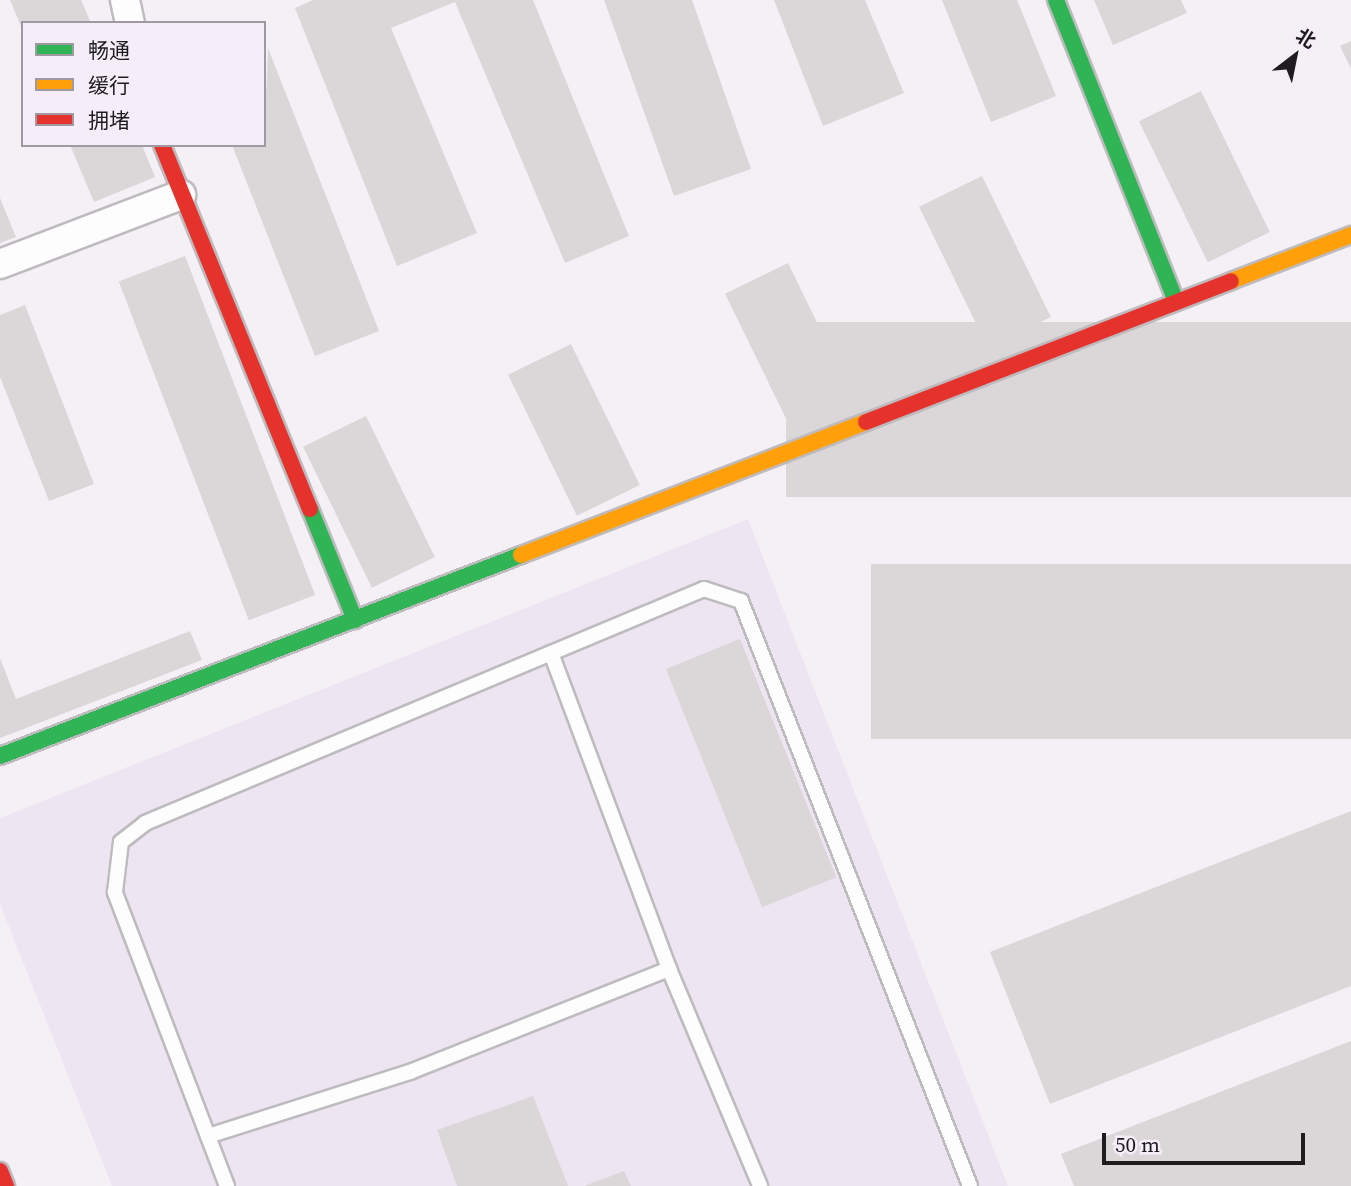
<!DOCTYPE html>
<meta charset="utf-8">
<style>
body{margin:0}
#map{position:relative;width:1351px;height:1186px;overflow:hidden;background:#f4f0f5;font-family:"Source Serif 4","Noto Sans SC",serif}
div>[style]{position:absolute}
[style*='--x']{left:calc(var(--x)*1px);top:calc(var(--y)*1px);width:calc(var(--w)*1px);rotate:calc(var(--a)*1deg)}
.built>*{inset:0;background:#eee5f2}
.building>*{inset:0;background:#dbd6d8;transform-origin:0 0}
.roads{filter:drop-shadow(2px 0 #bebbbf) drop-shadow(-2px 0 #bebbbf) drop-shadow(0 2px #bebbbf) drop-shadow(0 -2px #bebbbf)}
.lane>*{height:14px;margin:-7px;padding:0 7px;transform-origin:7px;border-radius:7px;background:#fdfdfe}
.street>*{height:28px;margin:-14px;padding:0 14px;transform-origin:14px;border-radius:14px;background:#fdfdfe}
.fast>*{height:16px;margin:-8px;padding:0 8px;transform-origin:8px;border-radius:8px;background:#30b455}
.slow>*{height:16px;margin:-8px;padding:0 8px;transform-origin:8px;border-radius:8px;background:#ff9f0a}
.jam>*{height:16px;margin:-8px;padding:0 8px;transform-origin:8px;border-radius:8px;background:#e5322d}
span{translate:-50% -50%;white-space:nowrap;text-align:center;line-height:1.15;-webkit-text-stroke:5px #f5edf8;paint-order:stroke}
.legend{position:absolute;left:21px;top:21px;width:245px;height:126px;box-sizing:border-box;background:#f5edf8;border:2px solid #9f99a1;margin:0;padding:9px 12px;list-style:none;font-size:21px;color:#1e1c1f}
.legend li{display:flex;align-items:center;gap:14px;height:35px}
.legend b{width:35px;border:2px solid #9f99a1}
.north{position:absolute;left:1260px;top:21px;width:70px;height:70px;-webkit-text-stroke:5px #f5edf8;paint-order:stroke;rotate:32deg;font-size:19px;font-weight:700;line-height:28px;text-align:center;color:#1e1c1f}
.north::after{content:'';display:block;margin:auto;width:24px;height:32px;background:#1e1c1f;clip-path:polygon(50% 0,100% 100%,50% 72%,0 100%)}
.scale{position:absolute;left:1102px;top:1133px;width:203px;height:32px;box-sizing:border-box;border:4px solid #1e1c1f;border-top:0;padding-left:9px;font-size:21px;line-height:24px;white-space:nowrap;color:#1e1c1f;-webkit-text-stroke:5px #f5edf8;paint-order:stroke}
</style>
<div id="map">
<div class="built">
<i style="clip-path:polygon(748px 519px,1008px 1186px,112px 1186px,0 904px,0 818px)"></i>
</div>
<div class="building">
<i style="clip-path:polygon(10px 0,81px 0,91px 23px,23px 23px,23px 31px)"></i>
<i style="clip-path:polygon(313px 0,533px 0,629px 236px,565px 263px,455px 2px,391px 28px,477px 233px,397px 266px,295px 8px)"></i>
<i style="clip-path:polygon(604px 0,692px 0,751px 169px,674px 196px)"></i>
<i style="clip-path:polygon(774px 0,865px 0,904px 93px,823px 126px)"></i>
<i style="clip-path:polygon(942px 0,1017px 0,1056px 96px,991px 122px)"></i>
<i style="clip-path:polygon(1094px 0,1181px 0,1187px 13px,1113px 45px)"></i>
<i style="clip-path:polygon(1351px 41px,1351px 69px,1340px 46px)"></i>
<i style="clip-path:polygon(268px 48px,379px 331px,315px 356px,232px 145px,264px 145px)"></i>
<i style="left:1201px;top:91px;width:157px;height:69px;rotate:64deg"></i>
<i style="clip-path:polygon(70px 145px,142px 145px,155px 177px,94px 202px)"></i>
<i style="left:982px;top:176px;width:157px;height:70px;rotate:64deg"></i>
<i style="clip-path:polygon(0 198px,16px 237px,0 243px)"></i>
<i style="left:185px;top:256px;width:363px;height:71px;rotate:69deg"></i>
<i style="left:788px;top:263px;width:157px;height:70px;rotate:64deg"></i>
<i style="clip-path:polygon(25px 305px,94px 484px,49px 501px,0 377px,0 315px)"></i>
<i style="left:1351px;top:322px;width:175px;height:565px;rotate:90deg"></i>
<i style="left:571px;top:344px;width:157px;height:70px;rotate:64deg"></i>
<i style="left:366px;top:416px;width:157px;height:70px;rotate:64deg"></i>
<i style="left:1351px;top:564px;width:175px;height:480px;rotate:90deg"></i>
<i style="clip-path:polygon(190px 631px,202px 660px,0 738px,0 658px,16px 699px)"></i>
<i style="left:740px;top:639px;width:257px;height:80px;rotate:68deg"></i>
<i style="clip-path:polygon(1351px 811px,1351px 986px,1050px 1104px,990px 952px)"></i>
<i style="clip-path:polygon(1351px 1041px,1351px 1186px,1074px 1186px,1061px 1154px)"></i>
<i style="clip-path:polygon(533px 1096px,568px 1186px,457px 1186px,437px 1130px)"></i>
<i style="clip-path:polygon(624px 1171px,631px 1186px,584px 1186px)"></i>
</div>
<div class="roads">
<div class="lane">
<i style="--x:551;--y:653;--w:337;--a:69.5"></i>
<i style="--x:669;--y:969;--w:235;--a:67.2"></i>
<i style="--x:208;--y:1136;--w:212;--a:-17.6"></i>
<i style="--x:410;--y:1072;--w:279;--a:-21.7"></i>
<i style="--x:227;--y:1186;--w:315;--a:-110.9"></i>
<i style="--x:115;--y:892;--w:50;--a:-83.2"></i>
<i style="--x:121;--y:842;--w:31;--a:-38"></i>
<i style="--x:145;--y:823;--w:606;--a:-22.71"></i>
<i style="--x:704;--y:589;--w:39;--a:18"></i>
<i style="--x:741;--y:601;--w:628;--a:68.62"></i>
</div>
<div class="street">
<i style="--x:125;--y:0;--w:24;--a:78"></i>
<i style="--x:0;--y:264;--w:194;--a:-20.9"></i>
</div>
<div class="fast">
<i style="--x:1056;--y:0;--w:325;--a:68.3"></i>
<i style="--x:310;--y:509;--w:120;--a:67.9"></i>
<i style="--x:0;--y:756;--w:558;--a:-21.1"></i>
</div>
<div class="slow">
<i style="--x:1231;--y:281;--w:129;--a:-21"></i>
<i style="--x:521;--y:555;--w:370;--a:-21.1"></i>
</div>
<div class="jam">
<i style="--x:162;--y:145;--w:393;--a:67.9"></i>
<i style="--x:866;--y:422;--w:391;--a:-21.1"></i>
<i style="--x:0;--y:1171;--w:16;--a:68"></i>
</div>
</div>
<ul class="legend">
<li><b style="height:9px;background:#30b455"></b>畅通</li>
<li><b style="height:9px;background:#ff9f0a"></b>缓行</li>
<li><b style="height:9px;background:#e5322d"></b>拥堵</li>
</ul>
<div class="north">北</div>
<div class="scale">50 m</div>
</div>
